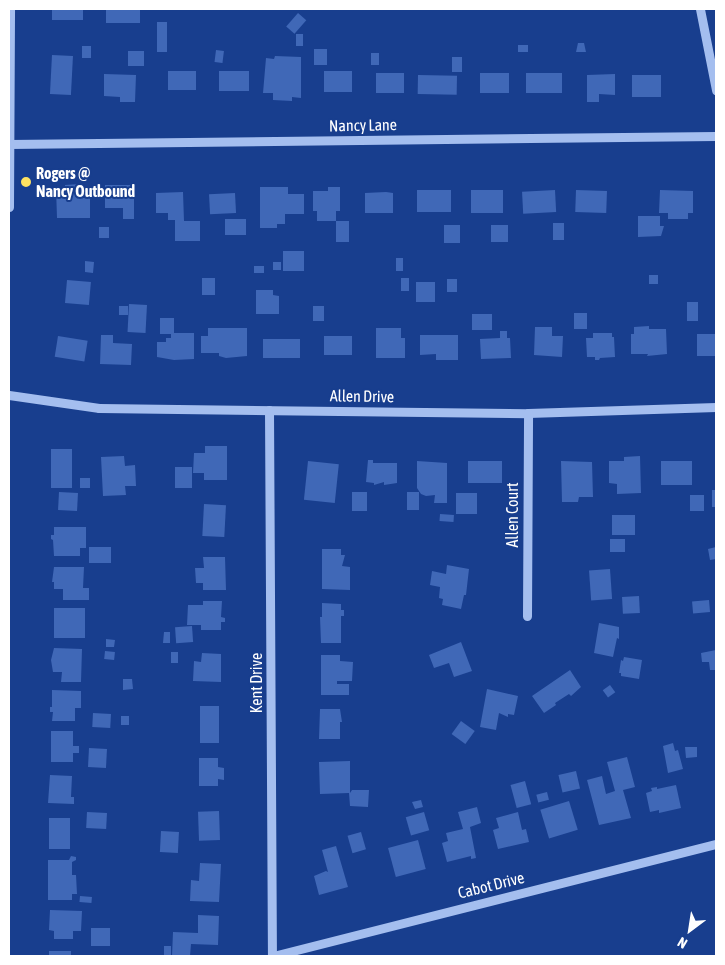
<!DOCTYPE html>
<style>
body{margin:0}
#map{position:relative;width:725px;height:965px;overflow:hidden;background:#183e8e;font-family:"Asap Condensed",sans-serif}
div>[style]{position:absolute}
[style*='--x']{left:calc(var(--x)*1px);top:calc(var(--y)*1px);width:calc(var(--w)*1px);rotate:calc(var(--a)*1deg)}
.building>*{inset:0;background:#4068b7;transform-origin:0 0}
.minor>*{height:9px;margin:-4.5px;padding:0 4.5px;transform-origin:4.5px;border-radius:4.5px;background:#a4beef}
.dots>*{width:14px;height:14px;translate:-50% -50%;box-sizing:border-box;border:2px solid #183e8e;border-radius:50%}
span{translate:-50% -50%;white-space:nowrap;text-align:center;line-height:1.15;-webkit-text-stroke:4px #183e8e;paint-order:stroke}
.street-label{font-size:16px;color:#fff}
.poi-label{font-size:16px;color:#fff;font-weight:700}
.left{translate:0 -50%;text-align:left}
.frame{position:absolute;inset:0;border:10px solid #fff;pointer-events:none}
.north{position:absolute;left:665px;top:905px;width:50px;height:50px;-webkit-text-stroke:4px #183e8e;paint-order:stroke;rotate:211deg;font-size:14px;font-weight:700;line-height:20px;text-align:center;color:#fff}
.north::after{content:'';display:block;margin:auto;width:18px;height:22px;background:#fff;clip-path:polygon(50% 0,100% 100%,50% 72%,0 100%)}
</style>
<div id="map">
<div class="building">
<i style="left:52px;top:9px;width:31px;height:11px"></i>
<i style="left:106px;top:9px;width:34px;height:14px"></i>
<i style="left:298px;top:13px;width:11px;height:18px;rotate:41deg"></i>
<i style="left:157px;top:22px;width:10px;height:30px"></i>
<i style="left:296px;top:34px;width:7px;height:12px"></i>
<i style="clip-path:polygon(578px 43px,584px 43px,586px 52px,576px 52px)"></i>
<i style="left:528px;top:45px;width:7px;height:10px;rotate:90deg"></i>
<i style="left:82px;top:46px;width:9px;height:12px"></i>
<i style="left:314px;top:49px;width:13px;height:16px"></i>
<i style="left:216px;top:50px;width:8px;height:12px;rotate:7deg"></i>
<i style="left:128px;top:51px;width:16px;height:15px"></i>
<i style="left:371px;top:53px;width:8px;height:12px"></i>
<i style="left:52px;top:55px;width:21px;height:39px;rotate:3deg"></i>
<i style="clip-path:polygon(275px 56px,301px 57px,301px 98px,292px 97px,292px 101px,273px 100px,273px 93px,263px 93px,266px 58px,274px 59px)"></i>
<i style="left:462px;top:57px;width:15px;height:10px;rotate:90deg"></i>
<i style="left:168px;top:71px;width:28px;height:19px"></i>
<i style="left:249px;top:71px;width:20px;height:30px;rotate:90deg"></i>
<i style="left:352px;top:71px;width:21px;height:28px;rotate:90deg"></i>
<i style="left:376px;top:73px;width:28px;height:20px"></i>
<i style="left:509px;top:73px;width:20px;height:29px;rotate:90deg"></i>
<i style="left:562px;top:73px;width:20px;height:36px;rotate:90deg"></i>
<i style="clip-path:polygon(104px 74px,136px 75px,135px 102px,120px 102px,120px 97px,104px 96px)"></i>
<i style="clip-path:polygon(615px 74px,615px 95px,599px 94px,599px 102px,587px 102px,587px 75px)"></i>
<i style="left:418px;top:75px;width:39px;height:19px;rotate:1deg"></i>
<i style="left:632px;top:75px;width:29px;height:22px"></i>
<i style="clip-path:polygon(80px 184px,81px 198px,90px 198px,90px 218px,57px 218px,56px 188px,65px 188px,65px 185px)"></i>
<i style="clip-path:polygon(105px 185px,134px 185px,134px 219px,123px 219px,123px 208px,105px 208px)"></i>
<i style="clip-path:polygon(260px 187px,288px 187px,288px 194px,304px 194px,304px 214px,285px 214px,285px 224px,277px 224px,277px 228px,260px 228px)"></i>
<i style="clip-path:polygon(328px 187px,340px 187px,340px 211px,336px 211px,336px 221px,317px 221px,317px 211px,313px 211px,313px 191px,328px 191px)"></i>
<i style="left:417px;top:190px;width:34px;height:22px"></i>
<i style="left:503px;top:190px;width:23px;height:32px;rotate:90deg"></i>
<i style="left:555px;top:190px;width:22px;height:33px;rotate:87deg"></i>
<i style="left:576px;top:190px;width:31px;height:22px;rotate:2deg"></i>
<i style="clip-path:polygon(660px 190px,693px 191px,693px 213px,688px 213px,688px 219px,668px 219px,668px 213px,659px 213px)"></i>
<i style="clip-path:polygon(183px 192px,184px 221px,200px 221px,200px 241px,175px 241px,175px 220px,168px 220px,168px 213px,156px 213px,156px 193px)"></i>
<i style="clip-path:polygon(386px 192px,393px 193px,393px 213px,365px 213px,365px 193px)"></i>
<i style="left:235px;top:193px;width:20px;height:26px;rotate:87deg"></i>
<i style="clip-path:polygon(638px 216px,660px 216px,660px 226px,664px 226px,661px 236px,638px 237px)"></i>
<i style="left:225px;top:219px;width:21px;height:16px"></i>
<i style="left:336px;top:221px;width:13px;height:21px"></i>
<i style="left:553px;top:223px;width:11px;height:17px"></i>
<i style="left:444px;top:225px;width:16px;height:18px"></i>
<i style="left:491px;top:225px;width:17px;height:17px"></i>
<i style="left:109px;top:227px;width:11px;height:10px;rotate:90deg"></i>
<i style="left:304px;top:251px;width:20px;height:21px;rotate:90deg"></i>
<i style="left:396px;top:258px;width:7px;height:13px"></i>
<i style="clip-path:polygon(85px 261px,94px 262px,93px 273px,85px 272px)"></i>
<i style="left:273px;top:262px;width:8px;height:8px"></i>
<i style="left:254px;top:266px;width:10px;height:7px"></i>
<i style="left:649px;top:275px;width:9px;height:9px"></i>
<i style="left:215px;top:278px;width:17px;height:13px;rotate:90deg"></i>
<i style="left:401px;top:278px;width:8px;height:13px"></i>
<i style="left:447px;top:279px;width:10px;height:13px"></i>
<i style="left:67px;top:280px;width:24px;height:23px;rotate:5deg"></i>
<i style="left:416px;top:282px;width:19px;height:20px"></i>
<i style="clip-path:polygon(256px 290px,273px 290px,273px 295px,279px 296px,279px 314px,256px 314px)"></i>
<i style="left:687px;top:302px;width:11px;height:19px"></i>
<i style="left:129px;top:304px;width:18px;height:28px;rotate:3deg"></i>
<i style="left:119px;top:306px;width:9px;height:9px"></i>
<i style="left:313px;top:306px;width:11px;height:15px"></i>
<i style="left:574px;top:313px;width:13px;height:16px"></i>
<i style="left:492px;top:314px;width:16px;height:20px;rotate:90deg"></i>
<i style="clip-path:polygon(160px 318px,174px 318px,174px 333px,194px 333px,194px 359px,174px 360px,157px 357px,157px 342px,166px 342px,166px 338px,171px 338px,171px 334px,160px 334px)"></i>
<i style="clip-path:polygon(649px 326px,649px 329px,666px 329px,667px 354px,647px 356px,648px 354px,631px 354px,631px 334px,634px 334px,634px 327px)"></i>
<i style="clip-path:polygon(535px 327px,552px 327px,552px 336px,563px 336px,562px 357px,534px 355px)"></i>
<i style="clip-path:polygon(208px 328px,247px 328px,247px 356px,226px 358px,219px 356px,219px 353px,201px 353px,201px 336px,208px 336px)"></i>
<i style="clip-path:polygon(376px 328px,401px 328px,401px 338px,405px 338px,405px 358px,376px 358px)"></i>
<i style="clip-path:polygon(500px 331px,507px 331px,507px 338px,510px 338px,511px 358px,481px 359px,480px 339px,500px 338px)"></i>
<i style="clip-path:polygon(593px 333px,612px 333px,612px 337px,614px 337px,615px 357px,600px 358px,599px 360px,595px 360px,595px 357px,587px 357px,586px 338px,593px 338px)"></i>
<i style="left:697px;top:334px;width:19px;height:22px"></i>
<i style="clip-path:polygon(101px 335px,113px 335px,113px 343px,132px 344px,131px 365px,100px 364px)"></i>
<i style="clip-path:polygon(420px 335px,458px 335px,458px 360px,436px 360px,436px 354px,420px 355px)"></i>
<i style="left:58px;top:336px;width:30px;height:21px;rotate:9deg"></i>
<i style="left:324px;top:336px;width:28px;height:19px"></i>
<i style="left:263px;top:339px;width:37px;height:19px"></i>
<i style="clip-path:polygon(205px 446px,227px 446px,227px 480px,204px 480px,204px 473px,193px 473px,194px 453px,205px 453px)"></i>
<i style="left:51px;top:449px;width:21px;height:39px"></i>
<i style="clip-path:polygon(124px 456px,125px 466px,135px 465px,136px 486px,125px 486px,126px 495px,103px 496px,101px 457px)"></i>
<i style="clip-path:polygon(640px 456px,641px 493px,617px 494px,617px 484px,609px 483px,609px 461px,624px 461px,624px 457px)"></i>
<i style="clip-path:polygon(368px 460px,373px 460px,373px 463px,397px 463px,397px 483px,384px 485px,384px 482px,374px 485px,374px 483px,366px 482px)"></i>
<i style="left:308px;top:461px;width:31px;height:39px;rotate:6deg"></i>
<i style="clip-path:polygon(417px 461px,447px 463px,447px 503px,434px 503px,435px 495px,426px 496px,421px 494px,417px 488px)"></i>
<i style="left:468px;top:461px;width:34px;height:22px"></i>
<i style="clip-path:polygon(561px 461px,592px 462px,593px 497px,579px 497px,578px 502px,562px 502px)"></i>
<i style="left:661px;top:461px;width:31px;height:24px"></i>
<i style="left:175px;top:467px;width:17px;height:21px"></i>
<i style="left:80px;top:478px;width:10px;height:10px"></i>
<i style="left:712px;top:490px;width:4px;height:17px"></i>
<i style="left:59px;top:492px;width:19px;height:18px;rotate:3deg"></i>
<i style="left:352px;top:492px;width:15px;height:19px"></i>
<i style="left:407px;top:492px;width:12px;height:18px"></i>
<i style="left:477px;top:493px;width:21px;height:21px;rotate:90deg"></i>
<i style="left:690px;top:495px;width:14px;height:16px"></i>
<i style="left:204px;top:504px;width:22px;height:32px;rotate:3deg"></i>
<i style="left:440px;top:514px;width:14px;height:7px;rotate:4deg"></i>
<i style="left:612px;top:515px;width:23px;height:20px"></i>
<i style="clip-path:polygon(54px 527px,86px 527px,86px 548px,80px 548px,80px 556px,54px 556px,53px 540px,51px 539px,51px 535px,54px 535px)"></i>
<i style="left:610px;top:539px;width:15px;height:13px"></i>
<i style="left:89px;top:547px;width:22px;height:16px"></i>
<i style="clip-path:polygon(716px 547px,716px 559px,710px 560px,708px 549px)"></i>
<i style="clip-path:polygon(322px 549px,341px 549px,341px 555px,345px 555px,342px 566px,350px 567px,350px 590px,322px 589px)"></i>
<i style="clip-path:polygon(203px 557px,225px 557px,226px 590px,203px 590px,203px 583px,196px 583px,195px 568px,204px 568px)"></i>
<i style="clip-path:polygon(447px 565px,469px 569px,466px 595px,464px 595px,461px 609px,442px 605px,443px 599px,439px 598px,440px 587px,430px 585px,432px 571px,446px 574px)"></i>
<i style="clip-path:polygon(54px 567px,84px 567px,83px 588px,89px 588px,89px 600px,63px 600px,63px 589px,54px 589px,54px 582px,52px 582px)"></i>
<i style="left:610px;top:569px;width:30px;height:21px;rotate:86deg"></i>
<i style="left:639px;top:596px;width:17px;height:17px;rotate:87deg"></i>
<i style="left:709px;top:600px;width:12px;height:17px;rotate:85deg"></i>
<i style="clip-path:polygon(203px 601px,222px 601px,221px 617px,225px 618px,225px 622px,221px 622px,221px 630px,201px 630px,201px 625px,187px 625px,188px 605px,203px 605px)"></i>
<i style="clip-path:polygon(322px 603px,341px 604px,341px 610px,344px 610px,344px 616px,341px 616px,341px 643px,321px 643px,320px 617px,322px 617px)"></i>
<i style="left:54px;top:608px;width:31px;height:30px"></i>
<i style="clip-path:polygon(599px 623px,619px 627px,619px 639px,617px 638px,613px 657px,594px 653px)"></i>
<i style="left:192px;top:626px;width:16px;height:17px;rotate:86deg"></i>
<i style="clip-path:polygon(164px 632px,170px 632px,170px 643px,163px 643px)"></i>
<i style="clip-path:polygon(106px 639px,115px 640px,114px 647px,106px 647px)"></i>
<i style="clip-path:polygon(461px 642px,472px 671px,454px 677px,449px 663px,434px 668px,429px 655px)"></i>
<i style="clip-path:polygon(54px 648px,82px 649px,81px 682px,61px 682px,62px 672px,53px 672px,51px 660px)"></i>
<i style="clip-path:polygon(716px 650px,716px 670px,710px 670px,709px 662px,702px 662px,701px 653px)"></i>
<i style="left:105px;top:651px;width:10px;height:8px;rotate:6deg"></i>
<i style="left:171px;top:652px;width:7px;height:11px"></i>
<i style="clip-path:polygon(202px 653px,221px 654px,221px 682px,193px 681px,194px 661px,201px 662px)"></i>
<i style="clip-path:polygon(321px 655px,340px 655px,340px 661px,353px 662px,352px 681px,337px 681px,337px 684px,349px 684px,349px 695px,321px 695px)"></i>
<i style="clip-path:polygon(624px 657px,642px 660px,639px 679px,621px 676px,621px 673px,619px 673px,621px 660px,623px 661px)"></i>
<i style="clip-path:polygon(570px 670px,581px 687px,571px 696px,569px 694px,555px 703px,556px 705px,544px 713px,532px 696px)"></i>
<i style="clip-path:polygon(123px 679px,132px 679px,133px 689px,123px 690px)"></i>
<i style="left:610px;top:685px;width:9px;height:9px;rotate:54deg"></i>
<i style="clip-path:polygon(487px 689px,518px 696px,514px 715px,508px 714px,508px 717px,499px 713px,496px 730px,480px 727px)"></i>
<i style="clip-path:polygon(52px 690px,81px 691px,81px 708px,75px 708px,75px 721px,52px 721px,53px 712px,50px 712px,50px 707px,52px 707px)"></i>
<i style="left:200px;top:706px;width:19px;height:37px"></i>
<i style="clip-path:polygon(320px 709px,340px 709px,342px 722px,340px 722px,340px 739px,319px 739px)"></i>
<i style="left:93px;top:713px;width:18px;height:14px;rotate:3deg"></i>
<i style="left:121px;top:716px;width:8px;height:9px"></i>
<i style="left:461px;top:721px;width:17px;height:16px;rotate:36deg"></i>
<i style="clip-path:polygon(51px 731px,73px 731px,73px 746px,79px 746px,79px 753px,73px 753px,73px 762px,51px 762px)"></i>
<i style="clip-path:polygon(673px 743px,675px 751px,678px 750px,683px 769px,668px 773px,663px 746px)"></i>
<i style="clip-path:polygon(685px 747px,697px 747px,697px 757px,686px 758px)"></i>
<i style="left:89px;top:748px;width:18px;height:19px;rotate:3deg"></i>
<i style="clip-path:polygon(627px 757px,635px 787px,623px 790px,631px 818px,599px 825px,587px 780px,602px 776px,606px 794px,615px 791px,607px 762px)"></i>
<i style="clip-path:polygon(199px 758px,218px 758px,218px 767px,224px 768px,224px 780px,218px 779px,218px 786px,199px 786px)"></i>
<i style="clip-path:polygon(350px 761px,350px 793px,352px 790px,369px 790px,368px 807px,350px 806px,349px 793px,320px 794px,319px 762px)"></i>
<i style="left:576px;top:771px;width:18px;height:18px;rotate:77deg"></i>
<i style="clip-path:polygon(50px 775px,72px 776px,71px 797px,74px 797px,74px 804px,48px 803px)"></i>
<i style="left:525px;top:781px;width:24px;height:15px;rotate:75deg"></i>
<i style="clip-path:polygon(676px 785px,681px 808px,659px 813px,659px 810px,650px 812px,646px 793px,652px 791px,651px 788px,657px 787px,657px 789px)"></i>
<i style="left:547px;top:792px;width:8px;height:11px;rotate:76deg"></i>
<i style="clip-path:polygon(421px 800px,423px 807px,415px 809px,412px 802px)"></i>
<i style="left:569px;top:801px;width:30px;height:30px;rotate:73deg"></i>
<i style="clip-path:polygon(477px 807px,481px 823px,470px 827px,476px 858px,471px 859px,471px 856px,447px 862px,442px 843px,448px 841px,446px 833px,463px 829px,458px 812px)"></i>
<i style="left:219px;top:811px;width:29px;height:21px;rotate:88deg"></i>
<i style="left:87px;top:812px;width:20px;height:16px;rotate:3deg"></i>
<i style="left:424px;top:812px;width:19px;height:19px;rotate:74deg"></i>
<i style="clip-path:polygon(518px 812px,522px 830px,526px 829px,529px 842px,498px 849px,493px 830px,499px 828px,496px 818px)"></i>
<i style="left:49px;top:818px;width:21px;height:31px"></i>
<i style="left:161px;top:831px;width:18px;height:21px;rotate:3deg"></i>
<i style="left:361px;top:832px;width:18px;height:14px;rotate:74deg"></i>
<i style="left:418px;top:840px;width:30px;height:31px;rotate:75deg"></i>
<i style="clip-path:polygon(336px 846px,348px 887px,319px 895px,314px 876px,326px 871px,328px 872px,322px 850px)"></i>
<i style="clip-path:polygon(71px 856px,76px 857px,76px 860px,72px 862px,72px 875px,76px 875px,77px 894px,72px 894px,72px 900px,48px 900px,48px 860px,69px 860px)"></i>
<i style="clip-path:polygon(200px 863px,221px 864px,219px 902px,190px 901px,191px 880px,199px 881px)"></i>
<i style="left:80px;top:896px;width:12px;height:6px;rotate:5deg"></i>
<i style="clip-path:polygon(50px 910px,82px 911px,81px 931px,73px 931px,73px 939px,54px 939px,54px 931px,49px 930px)"></i>
<i style="clip-path:polygon(198px 915px,219px 916px,218px 945px,191px 944px,190px 956px,172px 956px,173px 932px,198px 933px)"></i>
<i style="left:91px;top:928px;width:19px;height:18px"></i>
<i style="left:164px;top:946px;width:7px;height:10px"></i>
<i style="left:49px;top:951px;width:22px;height:5px"></i>
</div>
<div class="minor">
<i style="--x:700;--y:9;--w:83;--a:78.8"></i>
<i style="--x:9;--y:144;--w:707;--a:-0.65"></i>
<i style="--x:9;--y:207;--w:198;--a:-89.7"></i>
<i style="--x:9;--y:395;--w:91;--a:8.2"></i>
<i style="--x:99;--y:408;--w:429;--a:0.7"></i>
<i style="--x:528;--y:413;--w:188;--a:-1.8"></i>
<i style="--x:269;--y:410;--w:546;--a:89.69"></i>
<i style="--x:527;--y:616;--w:203;--a:-89.7"></i>
<i style="--x:273;--y:956;--w:457;--a:-14.2"></i>
</div>
<div class="dots">
<i style="left:26px;top:182px;background:#ffe362"></i>
</div>
<div class="street-label">
<span style="left:363px;top:125px;rotate:-1deg">Nancy Lane</span>
<span style="left:362px;top:396px;rotate:1deg">Allen Drive</span>
<span style="left:512px;top:515px;rotate:-90deg">Allen Court</span>
<span style="left:256px;top:683px;rotate:-90deg">Kent Drive</span>
<span style="left:491px;top:885px;rotate:-14deg">Cabot Drive</span>
</div>
<div class="poi-label">
<span class="left" style="left:36px;top:182px">Rogers @<br>Nancy Outbound</span>
</div>
<div class="frame"></div>
<div class="north">N</div>
</div>
